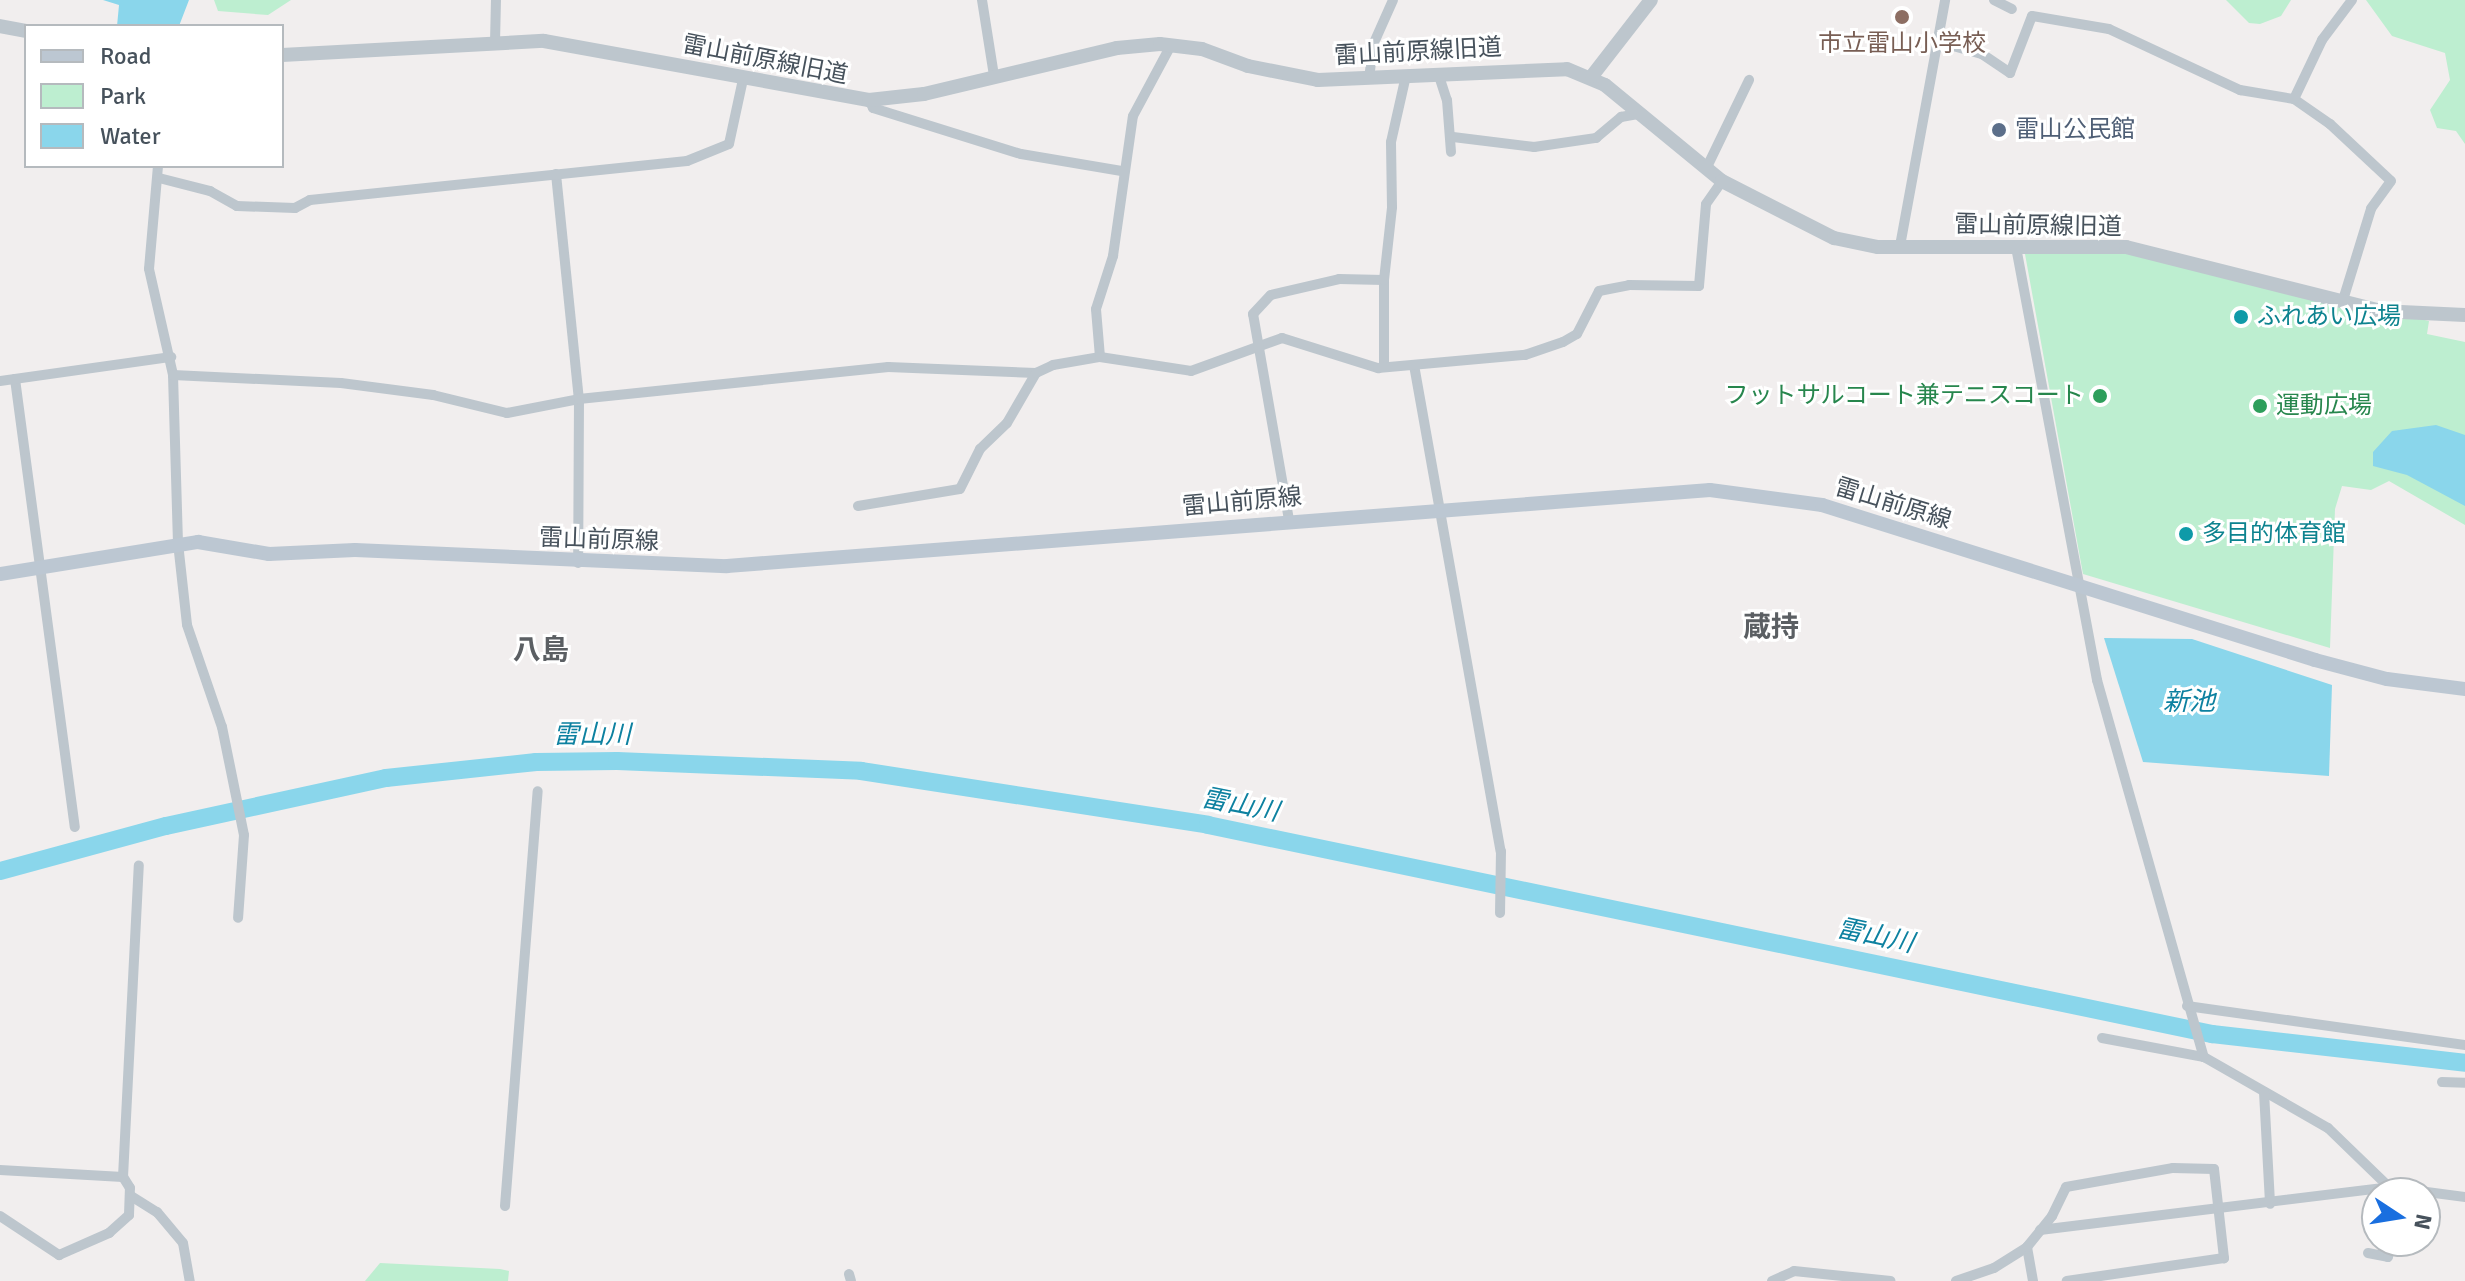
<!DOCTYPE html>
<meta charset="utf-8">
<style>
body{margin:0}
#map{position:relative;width:2465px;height:1281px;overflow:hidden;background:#f1eeee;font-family:Signika,"Noto Sans JP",sans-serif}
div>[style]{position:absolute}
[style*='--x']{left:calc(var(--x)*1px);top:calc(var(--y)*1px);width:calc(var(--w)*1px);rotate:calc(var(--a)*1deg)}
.green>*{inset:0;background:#bdeed0}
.water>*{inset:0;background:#8ad6eb}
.river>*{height:18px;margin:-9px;padding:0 9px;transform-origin:9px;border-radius:9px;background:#8ad6eb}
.minor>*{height:10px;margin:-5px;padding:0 5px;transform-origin:5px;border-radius:5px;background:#bdc6cd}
.tertiary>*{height:14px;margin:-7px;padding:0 7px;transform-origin:7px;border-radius:7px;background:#bdc6cd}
.secondary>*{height:14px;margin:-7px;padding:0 7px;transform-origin:7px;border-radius:7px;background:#bcc7d2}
.dots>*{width:22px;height:22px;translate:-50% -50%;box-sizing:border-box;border:4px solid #fff;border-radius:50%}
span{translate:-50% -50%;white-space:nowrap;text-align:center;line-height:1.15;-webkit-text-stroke:6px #fff;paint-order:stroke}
.education-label{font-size:24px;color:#785e54}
.street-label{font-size:24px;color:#47525c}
.service-label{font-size:24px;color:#4e5e75}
.left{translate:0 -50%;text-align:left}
.culture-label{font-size:24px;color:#0d838f}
.leisure-label{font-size:24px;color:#27864d}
.right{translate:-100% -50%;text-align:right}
.water-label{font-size:26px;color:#0d81a0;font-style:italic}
.quarter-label{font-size:28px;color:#5b5f63;font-weight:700}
.legend{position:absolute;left:24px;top:24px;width:260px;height:144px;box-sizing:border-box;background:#fff;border:2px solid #b5babe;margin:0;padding:10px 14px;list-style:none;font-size:24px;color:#47525c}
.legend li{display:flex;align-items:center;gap:16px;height:40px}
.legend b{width:40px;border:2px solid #b5babe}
.north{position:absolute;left:2361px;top:1177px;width:80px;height:80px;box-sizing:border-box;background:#fff;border:2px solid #b5babe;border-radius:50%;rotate:102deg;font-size:22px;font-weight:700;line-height:32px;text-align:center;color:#47525c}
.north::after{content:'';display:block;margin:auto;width:28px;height:36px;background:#1a6fdf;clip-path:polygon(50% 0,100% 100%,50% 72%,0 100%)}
</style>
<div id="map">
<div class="green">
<i style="clip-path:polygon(214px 0,291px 0,268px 15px,218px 11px)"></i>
<i style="clip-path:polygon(2226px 0,2291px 0,2281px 16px,2260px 24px,2249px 23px)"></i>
<i style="clip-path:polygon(2366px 0,2465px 0,2465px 144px,2456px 131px,2437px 128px,2430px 110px,2450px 80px,2445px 53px,2392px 36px)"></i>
<i style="clip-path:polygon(2126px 251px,2429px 321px,2427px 334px,2465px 342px,2465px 525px,2389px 481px,2371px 490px,2342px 486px,2335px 509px,2330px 648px,2083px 574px,2025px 254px)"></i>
<i style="clip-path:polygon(380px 1263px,500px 1269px,509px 1271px,508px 1281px,365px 1281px)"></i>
</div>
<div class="water">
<i style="clip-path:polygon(103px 0,189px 0,179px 26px,117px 26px,119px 5px)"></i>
<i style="clip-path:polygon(2436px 425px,2465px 435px,2465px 506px,2407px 475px,2373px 466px,2373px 452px,2392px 431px)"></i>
<i style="clip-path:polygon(2104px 638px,2192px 639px,2332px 685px,2329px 776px,2143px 762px)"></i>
</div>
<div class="river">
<i style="--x:0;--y:871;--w:172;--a:-15.2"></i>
<i style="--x:166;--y:826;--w:225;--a:-12.3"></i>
<i style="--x:386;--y:778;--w:151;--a:-6.1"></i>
<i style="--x:536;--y:762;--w:81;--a:-0.7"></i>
<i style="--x:617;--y:761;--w:244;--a:2.3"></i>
<i style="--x:861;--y:771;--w:351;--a:8.8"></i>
<i style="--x:1208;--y:825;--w:1026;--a:11.76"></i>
<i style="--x:2212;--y:1034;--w:255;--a:6.5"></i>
</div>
<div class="minor">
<i style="--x:982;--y:0;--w:77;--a:81"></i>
<i style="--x:1994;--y:0;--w:20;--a:27"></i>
<i style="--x:1939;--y:42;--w:45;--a:15.6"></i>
<i style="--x:1982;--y:54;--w:34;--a:34"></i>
<i style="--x:2010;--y:73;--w:61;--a:-68.9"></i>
<i style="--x:2032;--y:16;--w:78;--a:9.6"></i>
<i style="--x:2109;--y:29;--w:145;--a:25"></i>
<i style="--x:2240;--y:90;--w:55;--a:9.5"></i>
<i style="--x:2294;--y:99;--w:44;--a:34.8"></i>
<i style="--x:2330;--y:124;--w:83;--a:43.1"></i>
<i style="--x:2391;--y:181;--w:34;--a:126"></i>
<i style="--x:2371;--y:209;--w:98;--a:107.1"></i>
<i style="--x:495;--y:43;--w:43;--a:-88.7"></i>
<i style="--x:1439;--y:76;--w:25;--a:72"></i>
<i style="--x:1447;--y:100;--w:52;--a:85.6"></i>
<i style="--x:1369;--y:79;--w:34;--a:-83"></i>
<i style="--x:1373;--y:45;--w:49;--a:-66"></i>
<i style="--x:2294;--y:99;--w:65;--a:-64.6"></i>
<i style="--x:2322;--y:40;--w:50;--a:-53.1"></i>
<i style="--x:869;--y:100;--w:9;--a:63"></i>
<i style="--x:873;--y:108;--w:155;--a:17.3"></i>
<i style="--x:1021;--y:154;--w:102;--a:9.6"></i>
<i style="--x:1453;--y:137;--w:82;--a:7"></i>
<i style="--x:1534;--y:147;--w:63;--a:-8.3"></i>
<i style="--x:1596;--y:138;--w:33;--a:-40"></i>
<i style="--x:1621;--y:117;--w:17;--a:-10"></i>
<i style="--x:158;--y:166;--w:103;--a:95"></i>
<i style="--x:149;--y:269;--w:109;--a:77.2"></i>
<i style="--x:173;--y:375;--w:168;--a:88.3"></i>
<i style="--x:178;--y:543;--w:82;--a:83.7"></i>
<i style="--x:187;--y:625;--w:108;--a:71.1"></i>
<i style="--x:222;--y:727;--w:110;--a:78.5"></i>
<i style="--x:244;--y:835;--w:83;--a:94.1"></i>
<i style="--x:1706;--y:169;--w:99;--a:-64.2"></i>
<i style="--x:556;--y:174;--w:226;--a:84.2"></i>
<i style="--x:579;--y:399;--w:164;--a:90.3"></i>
<i style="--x:159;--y:178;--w:53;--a:14.3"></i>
<i style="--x:210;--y:191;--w:31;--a:29"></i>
<i style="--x:237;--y:206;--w:58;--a:2"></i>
<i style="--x:295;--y:208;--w:17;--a:-28"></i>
<i style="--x:310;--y:200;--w:379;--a:-5.9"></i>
<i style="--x:687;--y:161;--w:45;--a:-22"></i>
<i style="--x:729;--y:144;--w:66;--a:-77.8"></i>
<i style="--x:1900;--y:246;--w:250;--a:-79.6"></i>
<i style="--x:2016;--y:247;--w:441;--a:79.4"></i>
<i style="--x:2097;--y:680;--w:392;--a:74.2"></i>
<i style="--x:1384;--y:280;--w:87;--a:90"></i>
<i style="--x:1100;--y:357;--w:48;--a:-94.8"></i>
<i style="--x:1096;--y:309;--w:56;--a:-72.2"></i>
<i style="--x:1113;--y:256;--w:141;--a:-81.9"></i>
<i style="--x:1133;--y:116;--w:81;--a:-61.8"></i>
<i style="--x:1414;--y:365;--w:494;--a:79.9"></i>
<i style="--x:1501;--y:851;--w:62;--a:90.9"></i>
<i style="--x:173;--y:375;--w:168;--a:2.7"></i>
<i style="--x:341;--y:383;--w:93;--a:7.4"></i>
<i style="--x:433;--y:395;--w:76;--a:13.7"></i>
<i style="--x:507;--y:413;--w:73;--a:-11"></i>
<i style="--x:579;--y:399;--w:311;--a:-5.9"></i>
<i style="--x:888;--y:367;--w:148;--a:2.3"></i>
<i style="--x:15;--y:379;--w:452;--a:82.4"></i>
<i style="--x:0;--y:381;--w:173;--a:-8"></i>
<i style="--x:858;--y:506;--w:103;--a:-9.5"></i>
<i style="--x:960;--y:489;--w:45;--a:-63.4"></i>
<i style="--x:980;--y:449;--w:37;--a:-44"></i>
<i style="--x:1007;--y:423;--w:58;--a:-59.9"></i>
<i style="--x:1036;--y:373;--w:19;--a:-25"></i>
<i style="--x:1053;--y:365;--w:48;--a:-9.7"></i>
<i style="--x:1100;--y:357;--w:92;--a:8.7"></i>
<i style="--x:1191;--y:371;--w:97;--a:-19.9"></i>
<i style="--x:1282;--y:338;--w:101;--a:17.4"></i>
<i style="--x:1378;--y:368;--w:148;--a:-5.1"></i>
<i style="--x:1525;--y:355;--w:40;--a:-18.9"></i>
<i style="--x:1563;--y:342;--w:16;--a:-30"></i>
<i style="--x:1577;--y:334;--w:48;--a:-62.9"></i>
<i style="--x:1599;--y:291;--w:31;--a:-11"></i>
<i style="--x:1629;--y:285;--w:70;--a:0.8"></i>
<i style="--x:1699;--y:286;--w:82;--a:-85.1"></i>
<i style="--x:1706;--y:204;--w:28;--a:-55"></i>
<i style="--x:1289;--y:520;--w:209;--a:-99.9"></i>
<i style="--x:1253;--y:314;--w:26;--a:-47"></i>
<i style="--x:1271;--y:295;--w:70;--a:-13.2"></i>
<i style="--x:1339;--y:279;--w:45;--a:1.3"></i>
<i style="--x:1384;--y:280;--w:73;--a:-83.7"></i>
<i style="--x:1392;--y:207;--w:65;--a:-90.9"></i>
<i style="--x:1391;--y:142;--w:64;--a:-77.3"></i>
<i style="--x:2187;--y:1006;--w:281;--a:8"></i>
<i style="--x:2102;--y:1038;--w:104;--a:10.6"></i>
<i style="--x:2204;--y:1057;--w:143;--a:29.8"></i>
<i style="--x:2328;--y:1128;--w:85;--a:44"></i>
<i style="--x:2389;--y:1187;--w:77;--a:7.5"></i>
<i style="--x:2442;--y:1082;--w:23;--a:2"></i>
<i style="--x:2264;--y:1092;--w:112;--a:86.9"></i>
<i style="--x:0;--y:1170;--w:123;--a:3.3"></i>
<i style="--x:131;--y:1196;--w:31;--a:32"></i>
<i style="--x:157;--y:1212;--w:40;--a:50"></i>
<i style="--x:183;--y:1243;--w:39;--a:80"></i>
<i style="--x:505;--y:1206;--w:416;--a:-85.5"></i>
<i style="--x:0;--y:1216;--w:71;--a:33.5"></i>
<i style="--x:59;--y:1255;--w:55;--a:-23.7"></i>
<i style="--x:109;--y:1233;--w:27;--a:-42"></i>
<i style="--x:129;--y:1215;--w:27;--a:-88"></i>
<i style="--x:130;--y:1188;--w:13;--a:-122"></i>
<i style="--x:123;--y:1177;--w:312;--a:-87.1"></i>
<i style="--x:2040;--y:1230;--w:352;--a:-7"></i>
<i style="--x:2027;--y:1247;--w:35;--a:80"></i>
<i style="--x:2368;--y:1253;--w:20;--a:11"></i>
<i style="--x:2388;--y:1257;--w:16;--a:-79"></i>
<i style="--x:849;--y:1274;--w:7;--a:74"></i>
<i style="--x:1772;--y:1281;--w:24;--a:-24"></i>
<i style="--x:1794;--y:1271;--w:97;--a:5.9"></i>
<i style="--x:1956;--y:1281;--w:40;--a:-18.9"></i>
<i style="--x:1994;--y:1268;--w:39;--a:-32"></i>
<i style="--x:2027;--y:1247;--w:40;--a:-51"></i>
<i style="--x:2052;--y:1216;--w:32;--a:-64"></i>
<i style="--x:2066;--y:1187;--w:109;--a:-10.1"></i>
<i style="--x:2173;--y:1168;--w:41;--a:1.4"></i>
<i style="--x:2214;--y:1169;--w:90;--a:83.6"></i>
<i style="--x:2224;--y:1258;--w:159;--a:171.7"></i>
</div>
<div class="tertiary">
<i style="--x:0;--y:26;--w:26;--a:11"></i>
<i style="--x:282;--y:55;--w:262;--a:-3.1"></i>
<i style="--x:544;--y:41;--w:330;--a:10.3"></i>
<i style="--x:869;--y:100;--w:55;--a:-6.2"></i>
<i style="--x:924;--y:94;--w:198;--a:-13.4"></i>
<i style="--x:1117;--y:48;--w:43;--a:-5.3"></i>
<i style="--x:1160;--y:44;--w:42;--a:6.8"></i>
<i style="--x:1202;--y:49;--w:49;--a:20.3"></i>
<i style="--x:1248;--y:66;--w:71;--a:11.3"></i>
<i style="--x:1318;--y:80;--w:249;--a:-2.5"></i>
<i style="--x:1567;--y:69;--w:41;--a:22.8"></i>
<i style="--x:1605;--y:85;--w:151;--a:39.4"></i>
<i style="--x:1722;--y:181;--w:126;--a:27"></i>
<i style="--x:1834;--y:238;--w:45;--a:11.6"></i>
<i style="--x:1878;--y:247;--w:248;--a:0"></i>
<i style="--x:2126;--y:247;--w:262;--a:14.1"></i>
<i style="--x:2380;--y:311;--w:85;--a:2.7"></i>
<i style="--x:1592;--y:76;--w:96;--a:-52.2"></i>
</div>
<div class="secondary">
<i style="--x:0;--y:574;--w:201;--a:-9.2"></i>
<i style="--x:198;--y:542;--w:72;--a:9.6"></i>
<i style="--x:269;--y:554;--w:86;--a:-2.7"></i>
<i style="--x:355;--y:550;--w:372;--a:2.5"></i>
<i style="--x:727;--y:566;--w:986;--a:-4.42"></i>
<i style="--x:1710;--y:490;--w:113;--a:7.6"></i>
<i style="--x:1822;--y:505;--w:517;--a:17.45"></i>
<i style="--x:2315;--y:660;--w:74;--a:14.8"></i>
<i style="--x:2387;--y:679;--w:79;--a:7.3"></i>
</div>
<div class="dots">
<i style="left:1902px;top:17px;background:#8d6e63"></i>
<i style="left:1999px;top:130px;background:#5c6f8a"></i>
<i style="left:2241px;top:317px;background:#0f9aa8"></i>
<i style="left:2100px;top:396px;background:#2e9e5b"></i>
<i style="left:2260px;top:406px;background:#2e9e5b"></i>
<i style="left:2186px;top:534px;background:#0f9aa8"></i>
</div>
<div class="education-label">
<span style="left:1902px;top:44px">市立雷山小学校</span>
</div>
<div class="street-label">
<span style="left:1418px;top:52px;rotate:-3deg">雷山前原線旧道</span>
<span style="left:765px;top:60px;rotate:11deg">雷山前原線旧道</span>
<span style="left:2038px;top:226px;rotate:1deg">雷山前原線旧道</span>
<span style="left:1242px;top:502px;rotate:-5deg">雷山前原線</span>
<span style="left:1893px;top:504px;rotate:17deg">雷山前原線</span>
<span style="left:599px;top:540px;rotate:2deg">雷山前原線</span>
</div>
<div class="service-label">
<span class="left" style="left:2015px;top:130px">雷山公民館</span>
</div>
<div class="culture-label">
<span class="left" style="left:2257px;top:317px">ふれあい広場</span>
<span class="left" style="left:2202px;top:534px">多目的体育館</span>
</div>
<div class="leisure-label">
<span class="right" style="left:2084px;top:396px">フットサルコート兼テニスコート</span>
<span class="left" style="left:2276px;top:406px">運動広場</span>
</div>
<div class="water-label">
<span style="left:2189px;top:703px">新池</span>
<span style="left:592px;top:736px">雷山川</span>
<span style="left:1240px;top:806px;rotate:11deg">雷山川</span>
<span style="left:1875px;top:937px;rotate:12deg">雷山川</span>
</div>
<div class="quarter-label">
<span style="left:1771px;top:627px">蔵持</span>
<span style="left:541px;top:650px">八島</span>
</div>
<ul class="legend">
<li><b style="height:10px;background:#bcc7d2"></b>Road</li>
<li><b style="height:22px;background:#bdeed0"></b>Park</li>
<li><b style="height:22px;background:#8ad6eb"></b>Water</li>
</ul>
<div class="north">N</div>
</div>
